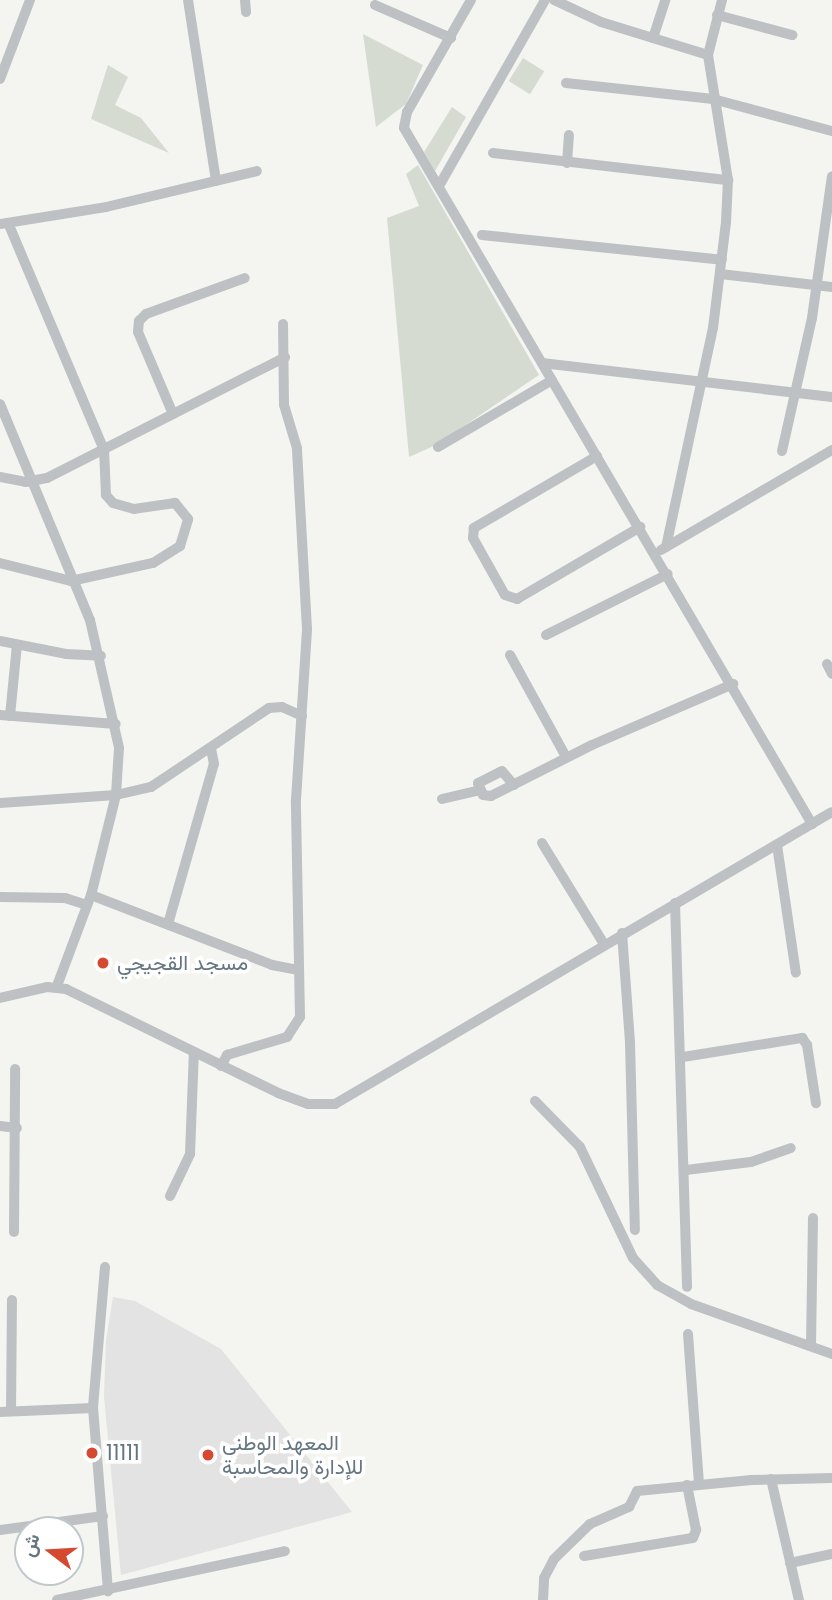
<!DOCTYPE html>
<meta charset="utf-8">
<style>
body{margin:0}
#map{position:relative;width:832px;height:1600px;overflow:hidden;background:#f4f4f1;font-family:Poppins,Vazirmatn,sans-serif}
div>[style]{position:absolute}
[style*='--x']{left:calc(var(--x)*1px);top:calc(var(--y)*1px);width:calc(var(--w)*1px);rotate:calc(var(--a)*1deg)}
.built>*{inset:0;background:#e2e3e2}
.green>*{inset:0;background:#d6dbd2;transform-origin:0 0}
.minor>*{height:10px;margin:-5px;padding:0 5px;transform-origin:5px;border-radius:5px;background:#bdc1c4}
.dots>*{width:19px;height:19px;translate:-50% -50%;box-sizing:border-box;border:4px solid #fff;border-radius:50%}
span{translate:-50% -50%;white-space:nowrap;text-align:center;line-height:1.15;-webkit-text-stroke:7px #fff;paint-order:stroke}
.poi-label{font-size:21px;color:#657680}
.left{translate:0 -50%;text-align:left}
.north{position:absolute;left:14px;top:1516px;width:70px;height:70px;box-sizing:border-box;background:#fff;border:2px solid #c1c8cc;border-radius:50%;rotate:287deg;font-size:19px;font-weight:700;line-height:28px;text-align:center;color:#657680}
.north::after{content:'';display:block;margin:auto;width:24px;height:32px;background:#d54930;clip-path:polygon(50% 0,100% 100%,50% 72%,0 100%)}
</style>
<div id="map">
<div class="built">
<i style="clip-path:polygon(113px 1297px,135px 1301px,221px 1349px,352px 1512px,121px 1575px,104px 1397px,106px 1340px)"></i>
</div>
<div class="green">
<i style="clip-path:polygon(363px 34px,423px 65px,406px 104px,376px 127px)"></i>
<i style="left:523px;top:58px;width:25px;height:27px;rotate:32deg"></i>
<i style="clip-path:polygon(108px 65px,128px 77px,115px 105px,141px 118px,169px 153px,91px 119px)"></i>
<i style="clip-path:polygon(452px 107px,466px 117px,435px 171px,424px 152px)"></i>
<i style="clip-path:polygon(418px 165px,539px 375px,436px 445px,409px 457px,387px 218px,419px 206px,406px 174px)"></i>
</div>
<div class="minor">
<i style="--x:188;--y:0;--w:183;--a:81.2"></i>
<i style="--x:245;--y:0;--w:12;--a:85"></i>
<i style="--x:471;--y:0;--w:129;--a:119.7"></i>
<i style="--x:407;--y:112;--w:16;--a:101"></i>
<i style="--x:404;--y:128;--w:807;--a:59.62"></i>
<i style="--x:554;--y:0;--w:52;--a:25.1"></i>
<i style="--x:601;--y:22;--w:112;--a:17.1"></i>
<i style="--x:375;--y:5;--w:83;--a:23.5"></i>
<i style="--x:717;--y:15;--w:78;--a:14.9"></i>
<i style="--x:653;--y:38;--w:40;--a:-72"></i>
<i style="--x:0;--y:79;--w:85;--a:-69.2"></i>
<i style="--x:566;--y:83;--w:148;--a:6.2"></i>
<i style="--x:713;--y:99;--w:123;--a:15.1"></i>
<i style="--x:493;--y:153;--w:237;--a:6.6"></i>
<i style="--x:567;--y:163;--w:28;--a:-86"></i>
<i style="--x:439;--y:186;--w:214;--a:-60.3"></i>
<i style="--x:0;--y:224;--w:107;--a:-9.1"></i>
<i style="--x:106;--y:207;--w:155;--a:-13.4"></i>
<i style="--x:482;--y:235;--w:241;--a:5.9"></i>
<i style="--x:720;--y:274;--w:113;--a:6.6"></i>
<i style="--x:542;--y:363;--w:292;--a:6.7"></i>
<i style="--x:0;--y:404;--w:234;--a:67.4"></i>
<i style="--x:90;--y:620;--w:131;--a:77.2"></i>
<i style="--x:119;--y:748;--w:47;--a:93.7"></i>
<i style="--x:116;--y:795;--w:103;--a:104"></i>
<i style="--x:91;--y:895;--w:97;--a:110.5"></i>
<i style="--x:173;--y:414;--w:89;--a:-113.1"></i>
<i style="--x:138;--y:332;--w:11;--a:-85"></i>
<i style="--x:139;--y:321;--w:10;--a:-45"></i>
<i style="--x:146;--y:314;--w:105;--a:-20"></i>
<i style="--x:438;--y:447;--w:132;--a:-30.4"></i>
<i style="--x:782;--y:451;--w:136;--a:-77.3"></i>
<i style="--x:812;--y:318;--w:143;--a:-82"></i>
<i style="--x:597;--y:456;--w:143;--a:149.7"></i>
<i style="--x:474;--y:528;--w:10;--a:96"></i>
<i style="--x:473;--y:538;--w:65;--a:60.7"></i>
<i style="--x:505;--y:595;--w:13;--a:18"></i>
<i style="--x:517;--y:599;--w:143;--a:-30.3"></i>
<i style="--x:0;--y:477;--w:26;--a:11"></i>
<i style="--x:26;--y:482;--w:21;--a:-11"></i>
<i style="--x:47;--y:478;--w:267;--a:-26.9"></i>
<i style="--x:666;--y:547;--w:224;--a:-77.9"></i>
<i style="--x:713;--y:328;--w:107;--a:-83"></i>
<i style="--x:726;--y:222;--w:42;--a:-87.3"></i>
<i style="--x:728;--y:180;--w:127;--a:-99.1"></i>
<i style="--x:708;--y:55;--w:57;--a:-75.7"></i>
<i style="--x:661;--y:550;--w:198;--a:-30.3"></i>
<i style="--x:0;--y:563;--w:73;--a:14.2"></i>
<i style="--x:71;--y:581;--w:84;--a:-12.4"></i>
<i style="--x:153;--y:563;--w:32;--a:-32"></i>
<i style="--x:180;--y:546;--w:28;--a:-73"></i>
<i style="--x:188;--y:519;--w:21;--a:-129"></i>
<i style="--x:175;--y:503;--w:41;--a:171.7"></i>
<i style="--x:134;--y:509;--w:22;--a:-164"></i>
<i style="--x:113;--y:503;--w:11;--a:-131"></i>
<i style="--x:106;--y:495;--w:45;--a:-92.5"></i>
<i style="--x:104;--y:450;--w:246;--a:-112.9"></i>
<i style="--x:546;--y:635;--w:136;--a:-26.6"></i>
<i style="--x:0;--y:641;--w:67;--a:11.1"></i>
<i style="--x:66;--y:654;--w:35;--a:3"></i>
<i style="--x:510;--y:655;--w:116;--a:61.2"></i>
<i style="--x:827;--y:664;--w:11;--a:63"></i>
<i style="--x:0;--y:715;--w:116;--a:4.4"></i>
<i style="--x:10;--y:716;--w:71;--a:-84.4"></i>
<i style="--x:514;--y:785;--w:18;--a:-131"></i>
<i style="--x:502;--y:771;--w:27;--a:153"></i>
<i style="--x:478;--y:783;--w:13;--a:67"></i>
<i style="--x:483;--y:795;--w:8;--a:7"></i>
<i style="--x:491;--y:796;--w:113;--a:-26.8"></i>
<i style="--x:592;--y:745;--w:154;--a:-23.4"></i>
<i style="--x:442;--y:799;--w:39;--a:-13"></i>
<i style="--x:0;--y:803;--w:116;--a:-3.9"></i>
<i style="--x:116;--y:795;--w:36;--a:-13"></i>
<i style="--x:151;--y:787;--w:142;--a:-33.8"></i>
<i style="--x:269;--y:708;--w:13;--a:-4"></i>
<i style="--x:282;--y:707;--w:22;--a:24"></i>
<i style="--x:542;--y:843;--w:119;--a:58.5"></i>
<i style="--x:777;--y:845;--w:129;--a:81.6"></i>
<i style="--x:91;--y:895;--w:194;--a:21.1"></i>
<i style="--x:272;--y:965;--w:26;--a:11"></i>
<i style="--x:0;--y:897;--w:65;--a:0.9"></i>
<i style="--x:65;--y:898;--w:23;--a:18"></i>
<i style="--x:675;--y:903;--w:384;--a:88.2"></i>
<i style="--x:168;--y:924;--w:166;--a:-74"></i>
<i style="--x:214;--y:764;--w:15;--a:-101"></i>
<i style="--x:622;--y:933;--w:110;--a:85.8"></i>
<i style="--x:630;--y:1043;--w:187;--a:88.5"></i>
<i style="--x:0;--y:998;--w:48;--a:-13.2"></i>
<i style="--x:47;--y:987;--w:19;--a:6"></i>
<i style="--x:66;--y:989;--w:236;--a:26.1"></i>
<i style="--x:278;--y:1093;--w:32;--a:20"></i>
<i style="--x:308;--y:1104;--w:27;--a:0"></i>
<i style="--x:335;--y:1104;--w:576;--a:-30.44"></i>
<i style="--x:683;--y:1057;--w:121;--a:-9.1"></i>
<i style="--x:802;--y:1038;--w:9;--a:54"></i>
<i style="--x:807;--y:1045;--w:59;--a:81.2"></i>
<i style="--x:221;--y:1066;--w:13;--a:-61"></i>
<i style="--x:227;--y:1055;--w:63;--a:-16.7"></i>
<i style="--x:287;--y:1037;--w:24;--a:-57"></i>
<i style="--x:300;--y:1017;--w:217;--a:-91.1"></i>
<i style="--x:296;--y:800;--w:171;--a:-86.3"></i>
<i style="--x:307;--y:629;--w:181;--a:-93.2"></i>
<i style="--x:297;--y:448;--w:45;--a:-106.8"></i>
<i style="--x:284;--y:405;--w:81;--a:-90.7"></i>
<i style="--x:535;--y:1101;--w:64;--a:45.6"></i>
<i style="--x:580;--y:1147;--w:123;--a:64.5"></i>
<i style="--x:633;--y:1258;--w:36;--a:48"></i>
<i style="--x:657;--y:1285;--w:39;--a:29"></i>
<i style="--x:691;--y:1304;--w:150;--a:19.5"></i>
<i style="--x:0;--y:1126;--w:17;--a:7"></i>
<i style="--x:686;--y:1170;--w:65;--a:-7"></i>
<i style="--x:751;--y:1162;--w:42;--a:-19.3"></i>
<i style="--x:170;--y:1196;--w:47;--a:-64.5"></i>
<i style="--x:190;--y:1154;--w:102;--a:-87.8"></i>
<i style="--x:14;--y:1232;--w:163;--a:-89.6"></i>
<i style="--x:105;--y:1267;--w:142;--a:94.9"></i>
<i style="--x:93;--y:1408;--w:184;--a:85.3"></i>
<i style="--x:688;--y:1334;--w:149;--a:85.8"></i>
<i style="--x:811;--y:1345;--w:127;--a:-89.1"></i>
<i style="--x:11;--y:1411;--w:111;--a:-89.5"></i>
<i style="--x:0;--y:1412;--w:93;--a:-2.5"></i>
<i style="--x:771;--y:1479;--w:124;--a:77"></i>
<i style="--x:0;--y:1530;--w:104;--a:-7.7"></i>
<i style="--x:584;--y:1556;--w:110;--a:-9.4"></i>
<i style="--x:693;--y:1538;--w:9;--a:-69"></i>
<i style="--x:696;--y:1530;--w:46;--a:-101.3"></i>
<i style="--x:790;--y:1563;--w:43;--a:-12.1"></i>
<i style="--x:57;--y:1600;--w:233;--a:-12.1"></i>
<i style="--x:543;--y:1600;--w:22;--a:-87"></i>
<i style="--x:544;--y:1578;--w:21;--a:-62"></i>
<i style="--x:554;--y:1559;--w:50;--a:-44.2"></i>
<i style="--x:590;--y:1524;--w:43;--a:-23.6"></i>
<i style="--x:629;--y:1507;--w:18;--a:-63"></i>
<i style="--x:637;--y:1491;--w:115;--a:-5.5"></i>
<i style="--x:751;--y:1480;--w:81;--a:-1.4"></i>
</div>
<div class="dots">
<i style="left:103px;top:963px;background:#d54930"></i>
<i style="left:92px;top:1453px;background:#d54930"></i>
<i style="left:208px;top:1455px;background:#d54930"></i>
</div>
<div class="poi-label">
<span class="left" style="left:117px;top:963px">مسجد القجيجي</span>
<span class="left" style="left:222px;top:1455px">المعهد الوطني<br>للإدارة والمحاسبة</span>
<span class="left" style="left:106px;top:1453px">11111</span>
</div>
<div class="north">ش</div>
</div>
